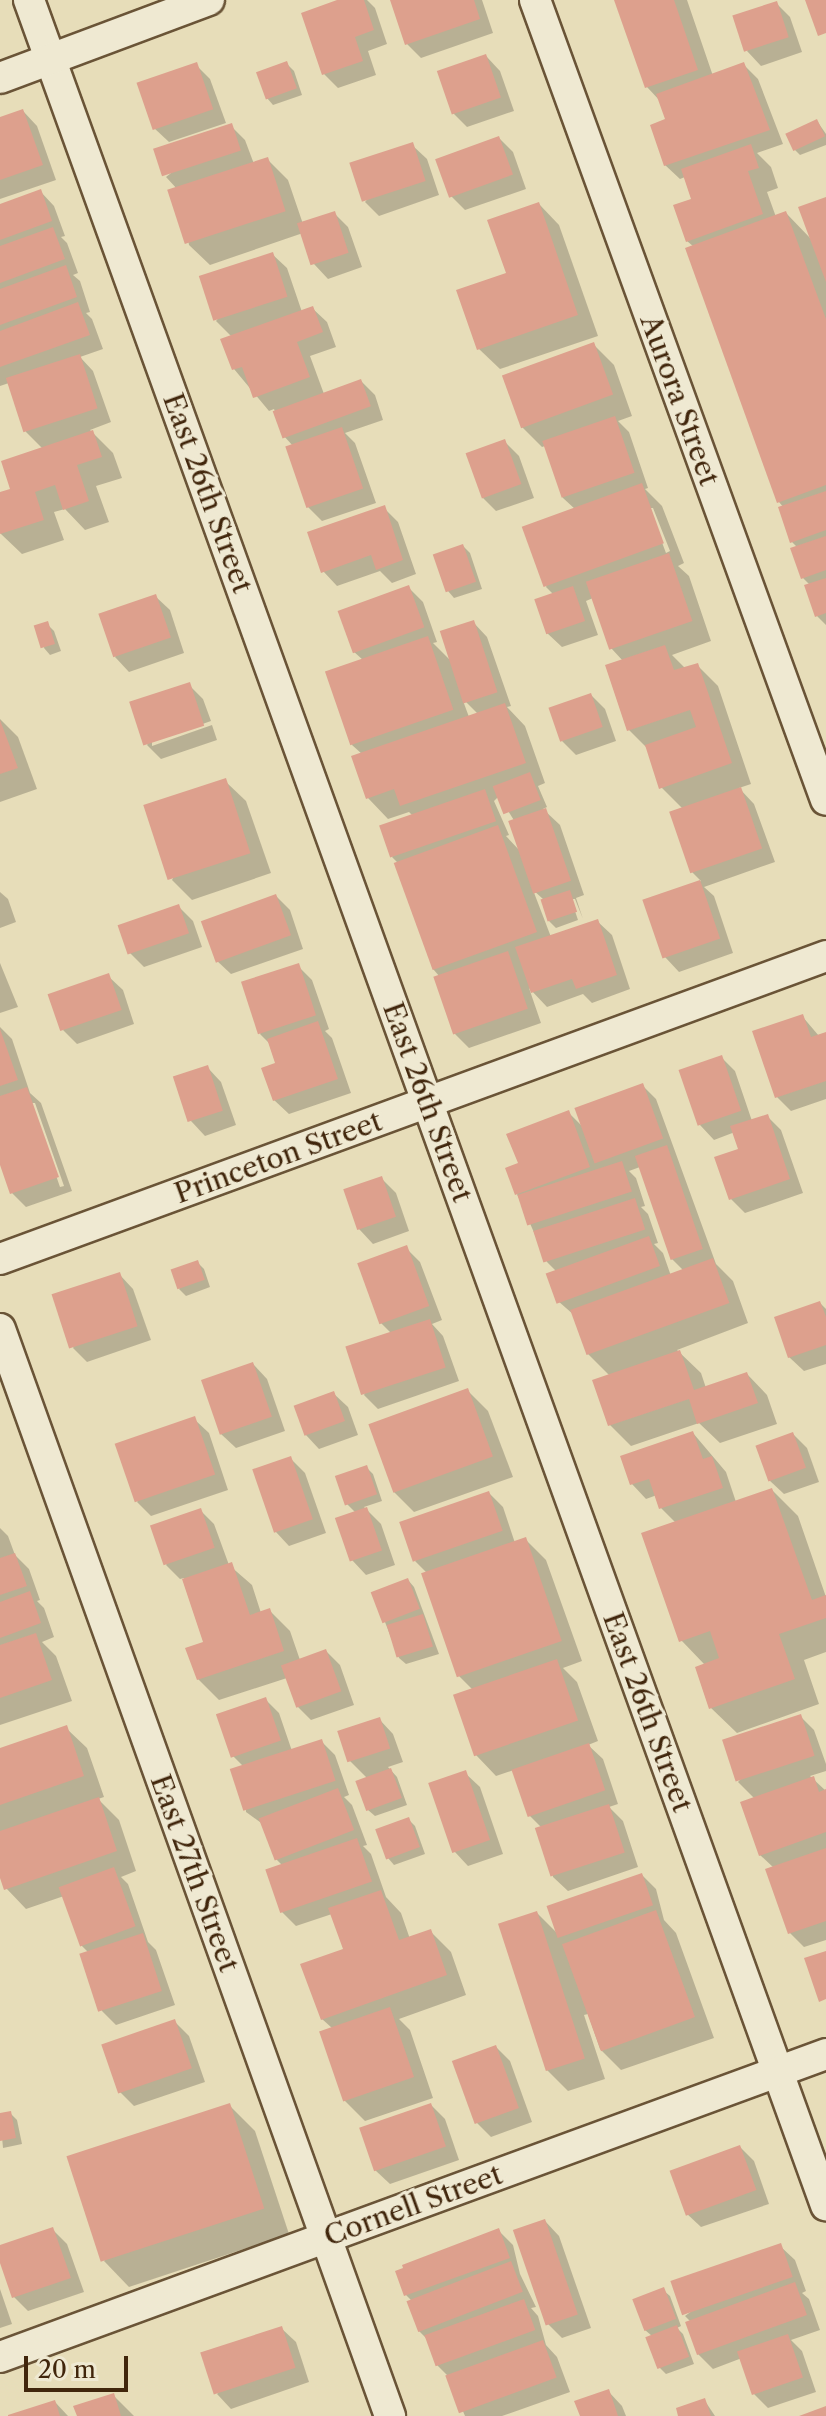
<!DOCTYPE html>
<style>
body{margin:0}
#map{position:relative;width:826px;height:2416px;overflow:hidden;background:#e7ddb9;font-family:"Libre Caslon Text",serif}
div>[style]{position:absolute}
[style*='--x']{left:calc(var(--x)*1px);top:calc(var(--y)*1px);width:calc(var(--w)*1px);rotate:calc(var(--a)*1deg)}
.shadow>*{inset:0;background:#0003}
.building>*{inset:0;background:#dda08d;transform-origin:0 0}
.roads{filter:drop-shadow(2px 0 #6a5437) drop-shadow(-2px 0 #6a5437) drop-shadow(0 2px #6a5437) drop-shadow(0 -2px #6a5437)}
.minor>*{height:30px;margin:-15px;padding:0 15px;transform-origin:15px;border-radius:15px;background:#efe9d2}
span{translate:-50% -50%;white-space:nowrap;text-align:center;line-height:1.15;-webkit-text-stroke:6px #efe9d2;paint-order:stroke}
.street-label{font-size:28px;color:#41260c}
.scale{position:absolute;left:24px;top:2356px;width:104px;height:36px;box-sizing:border-box;border:4px solid #41260c;border-top:0;padding-left:10px;font-size:24px;line-height:28px;white-space:nowrap;color:#41260c;-webkit-text-stroke:6px #efe9d2;paint-order:stroke}
</style>
<div id="map">
<div class="shadow">
<i style="clip-path:polygon(343px 0,367px 0,375px 8px,387px 44px,368px 51px,376px 75px,338px 88px,324px 74px)"></i>
<i style="clip-path:polygon(392px 0,482px 0,493px 33px,421px 58px,407px 44px)"></i>
<i style="clip-path:polygon(617px 0,687px 0,713px 76px,744px 65px,758px 79px,783px 144px,757px 153px,771px 167px,778px 188px,767px 192px,776px 217px,786px 213px,812px 240px,826px 199px,826px 625px,817px 616px,810px 585px,803px 578px,798px 548px,792px 542px,784px 508px,779px 502px,694px 247px,687px 241px,693px 200px,685px 177px,680px 179px,665px 165px,668px 121px,661px 102px,647px 87px)"></i>
<i style="clip-path:polygon(776px 3px,790px 17px,802px 52px,761px 66px,747px 51px)"></i>
<i style="clip-path:polygon(486px 56px,500px 71px,514px 111px,467px 127px,453px 113px)"></i>
<i style="clip-path:polygon(287px 64px,294px 71px,302px 95px,273px 105px,267px 98px)"></i>
<i style="clip-path:polygon(196px 65px,210px 79px,226px 123px,169px 142px,154px 128px)"></i>
<i style="clip-path:polygon(23px 111px,37px 126px,56px 180px,0 199px,0 119px)"></i>
<i style="clip-path:polygon(817px 121px,826px 134px,826px 145px,800px 155px,793px 148px)"></i>
<i style="clip-path:polygon(231px 126px,245px 140px,254px 164px,267px 159px,288px 180px,303px 224px,334px 213px,348px 227px,362px 267px,328px 279px,314px 264px,303px 233px,210px 265px,189px 245px,178px 190px,166px 177px)"></i>
<i style="clip-path:polygon(499px 138px,513px 152px,526px 189px,465px 210px,451px 196px)"></i>
<i style="clip-path:polygon(412px 145px,427px 159px,439px 195px,379px 216px,365px 202px)"></i>
<i style="clip-path:polygon(40px 191px,54px 206px,65px 236px,61px 237px,67px 243px,78px 273px,73px 275px,80px 281px,90px 312px,86px 313px,92px 319px,103px 349px,80px 357px,93px 371px,111px 422px,90px 430px,113px 453px,122px 478px,96px 486px,109px 522px,85px 530px,65px 509px,54px 512px,64px 540px,22px 554px,1px 534px,0 494px,12px 490px,43px 449px,26px 432px,9px 383px,0 386px,0 206px)"></i>
<i style="clip-path:polygon(539px 204px,559px 225px,598px 336px,500px 369px,479px 349px)"></i>
<i style="clip-path:polygon(272px 254px,287px 268px,302px 312px,312px 308px,327px 322px,336px 347px,310px 356px,324px 394px,361px 381px,375px 395px,383px 420px,345px 433px,355px 443px,376px 503px,322px 521px,308px 507px,293px 446px,283px 435px,274px 409px,269px 411px,234px 369px,232px 337px,216px 321px)"></i>
<i style="clip-path:polygon(evenodd,593px 344px,614px 365px,632px 416px,618px 421px,629px 432px,648px 488px,645px 489px,662px 506px,684px 563px,678px 566px,689px 576px,711px 641px,672px 655px,686px 669px,697px 665px,718px 686px,751px 784px,739px 788px,754px 804px,775px 862px,704px 887px,714px 896px,733px 953px,679px 972px,665px 957px,645px 901px,701px 881px,692px 872px,683px 809px,661px 787px,648px 749px,629px 730px,623px 661px,611px 648px,593px 598px,586px 601px,598px 635px,562px 647px,547px 633px,554px 595px,546px 587px,576px 510px,563px 498px,545px 446px,542px 447px,521px 426px,593px 344px,649px 508px,653px 508px,670px 551px,666px 553px,649px 508px)"></i>
<i style="clip-path:polygon(505px 442px,519px 456px,534px 498px,496px 511px,482px 497px)"></i>
<i style="clip-path:polygon(384px 508px,398px 522px,416px 574px,392px 583px,380px 571px,337px 586px,323px 571px)"></i>
<i style="clip-path:polygon(463px 546px,470px 553px,482px 589px,454px 598px,448px 591px)"></i>
<i style="clip-path:polygon(evenodd,409px 588px,423px 602px,437px 642px,433px 643px,453px 663px,473px 622px,487px 637px,511px 706px,507px 707px,525px 726px,545px 783px,538px 786px,547px 807px,543px 809px,560px 825px,584px 895px,576px 898px,583px 919px,575px 899px,571px 899px,578px 920px,556px 928px,549px 921px,543px 899px,533px 890px,551px 937px,597px 921px,612px 935px,630px 989px,592px 1003px,583px 994px,547px 1007px,529px 988px,541px 1023px,469px 1048px,455px 1034px,440px 977px,433px 969px,399px 864px,392px 857px,413px 816px,409px 812px,388px 819px,368px 798px,362px 754px,352px 745px,363px 660px,353px 651px,409px 588px,462px 698px,478px 714px,469px 717px,462px 698px,409px 588px,499px 796px,515px 822px,521px 852px,506px 836px,509px 835px,494px 801px,499px 796px)"></i>
<i style="clip-path:polygon(155px 596px,170px 610px,184px 653px,129px 672px,115px 657px)"></i>
<i style="clip-path:polygon(47px 624px,54px 631px,61px 651px,50px 655px,44px 648px)"></i>
<i style="clip-path:polygon(189px 685px,203px 699px,211px 721px,152px 742px,152px 746px,212px 725px,217px 740px,161px 759px,147px 745px)"></i>
<i style="clip-path:polygon(591px 695px,605px 709px,616px 741px,576px 755px,562px 741px)"></i>
<i style="clip-path:polygon(0 719px,18px 737px,37px 789px,0 802px)"></i>
<i style="clip-path:polygon(225px 781px,246px 801px,271px 873px,192px 900px,172px 880px)"></i>
<i style="clip-path:polygon(0 892px,8px 899px,16px 922px,0 928px)"></i>
<i style="clip-path:polygon(276px 896px,290px 910px,303px 949px,231px 974px,216px 960px)"></i>
<i style="clip-path:polygon(179px 907px,193px 921px,202px 947px,144px 967px,130px 953px)"></i>
<i style="clip-path:polygon(0 963px,18px 1007px,0 1013px)"></i>
<i style="clip-path:polygon(298px 966px,312px 980px,329px 1029px,325px 1031px,332px 1038px,351px 1093px,289px 1114px,274px 1100px,278px 1064px,271px 1045px,260px 1034px)"></i>
<i style="clip-path:polygon(108px 976px,123px 990px,134px 1024px,77px 1044px,63px 1030px)"></i>
<i style="clip-path:polygon(802px 1016px,819px 1036px,826px 1034px,826px 1099px,791px 1111px,777px 1097px)"></i>
<i style="clip-path:polygon(evenodd,0 1027px,12px 1039px,30px 1093px,41px 1103px,72px 1191px,26px 1207px,12px 1193px,0 1159px,0 1027px,31px 1103px,35px 1103px,64px 1186px,60px 1187px,31px 1103px)"></i>
<i style="clip-path:polygon(721px 1057px,735px 1071px,752px 1121px,767px 1116px,781px 1130px,803px 1193px,745px 1213px,731px 1199px,741px 1150px,735px 1132px,714px 1140px,700px 1125px)"></i>
<i style="clip-path:polygon(207px 1067px,221px 1082px,236px 1125px,205px 1136px,191px 1121px)"></i>
<i style="clip-path:polygon(evenodd,642px 1085px,656px 1099px,716px 1264px,733px 1281px,748px 1323px,677px 1350px,701px 1373px,706px 1388px,747px 1374px,767px 1395px,777px 1424px,720px 1443px,699px 1423px,631px 1446px,610px 1425px,610px 1376px,588px 1354px,574px 1315px,558px 1301px,556px 1271px,547px 1262px,517px 1194px,520px 1165px,569px 1113px,584px 1128px,642px 1085px,640px 1167px,672px 1259px,684px 1271px,671px 1276px,663px 1253px,654px 1244px,658px 1243px,648px 1214px,641px 1207px,645px 1206px,636px 1178px,629px 1171px,640px 1167px)"></i>
<i style="clip-path:polygon(382px 1179px,396px 1193px,409px 1231px,373px 1244px,359px 1229px)"></i>
<i style="clip-path:polygon(406px 1248px,420px 1262px,442px 1320px,432px 1324px,443px 1336px,459px 1381px,378px 1409px,364px 1395px,392px 1334px,381px 1323px)"></i>
<i style="clip-path:polygon(197px 1262px,204px 1269px,210px 1287px,186px 1296px,179px 1289px)"></i>
<i style="clip-path:polygon(119px 1274px,133px 1289px,151px 1340px,87px 1362px,73px 1348px)"></i>
<i style="clip-path:polygon(820px 1303px,826px 1309px,826px 1364px,804px 1371px,789px 1357px)"></i>
<i style="clip-path:polygon(253px 1364px,267px 1379px,285px 1431px,236px 1448px,221px 1434px)"></i>
<i style="clip-path:polygon(468px 1391px,488px 1411px,513px 1477px,414px 1512px,393px 1491px)"></i>
<i style="clip-path:polygon(333px 1393px,348px 1407px,358px 1435px,319px 1449px,305px 1434px)"></i>
<i style="clip-path:polygon(194px 1419px,209px 1433px,228px 1490px,151px 1516px,137px 1502px)"></i>
<i style="clip-path:polygon(693px 1433px,726px 1472px,736px 1502px,772px 1490px,798px 1516px,826px 1597px,826px 1652px,804px 1660px,819px 1704px,737px 1733px,711px 1708px,705px 1665px,681px 1640px,676px 1523px,661px 1508px,657px 1495px,646px 1499px,632px 1484px)"></i>
<i style="clip-path:polygon(793px 1434px,807px 1448px,819px 1482px,784px 1494px,769px 1480px)"></i>
<i style="clip-path:polygon(290px 1458px,305px 1473px,326px 1533px,289px 1546px,275px 1531px)"></i>
<i style="clip-path:polygon(366px 1467px,373px 1474px,382px 1501px,364px 1507px,381px 1524px,395px 1565px,366px 1575px,352px 1560px,356px 1513px,347px 1504px)"></i>
<i style="clip-path:polygon(489px 1493px,503px 1507px,515px 1543px,525px 1539px,546px 1560px,582px 1661px,563px 1668px,577px 1682px,598px 1741px,588px 1745px,603px 1759px,618px 1804px,609px 1807px,623px 1821px,638px 1867px,568px 1891px,553px 1877px,543px 1829px,529px 1815px,514px 1770px,496px 1776px,476px 1755px,473px 1690px,459px 1676px,427px 1573px,415px 1561px)"></i>
<i style="clip-path:polygon(200px 1510px,214px 1524px,229px 1565px,252px 1585px,261px 1613px,269px 1610px,290px 1631px,300px 1660px,326px 1651px,340px 1665px,354px 1705px,311px 1720px,296px 1705px,287px 1678px,219px 1700px,198px 1679px,206px 1643px,184px 1578px,180px 1579px,166px 1565px)"></i>
<i style="clip-path:polygon(0 1528px,8px 1536px,15px 1555px,29px 1569px,40px 1600px,37px 1601px,44px 1608px,54px 1637px,42px 1642px,56px 1656px,72px 1701px,0 1725px)"></i>
<i style="clip-path:polygon(408px 1580px,414px 1587px,439px 1654px,406px 1664px,399px 1658px,385px 1622px)"></i>
<i style="clip-path:polygon(265px 1699px,279px 1713px,292px 1751px,321px 1741px,335px 1755px,349px 1795px,344px 1797px,352px 1805px,367px 1845px,363px 1846px,371px 1854px,386px 1897px,401px 1913px,410px 1939px,430px 1931px,451px 1952px,466px 1995px,399px 2019px,410px 2030px,433px 2098px,365px 2121px,345px 2101px,332px 2028px,322px 2019px,345px 1950px,332px 1914px,296px 1926px,282px 1912px,283px 1866px,276px 1859px,264px 1825px,246px 1812px,244px 1767px,233px 1756px)"></i>
<i style="clip-path:polygon(800px 1716px,814px 1730px,826px 1764px,826px 1771px,810px 1776px,826px 1791px,826px 1940px,804px 1947px,790px 1933px,774px 1868px,760px 1855px,755px 1799px,738px 1782px)"></i>
<i style="clip-path:polygon(379px 1719px,393px 1734px,403px 1762px,388px 1767px,397px 1777px,407px 1805px,375px 1816px,368px 1810px,367px 1778px,350px 1761px,340px 1733px)"></i>
<i style="clip-path:polygon(66px 1728px,87px 1748px,104px 1797px,98px 1799px,119px 1820px,136px 1871px,121px 1877px,128px 1884px,148px 1942px,156px 1950px,175px 2005px,116px 2025px,102px 2011px,90px 1954px,80px 1944px,64px 1896px,26px 1909px,6px 1888px,0 1872px,0 1750px)"></i>
<i style="clip-path:polygon(465px 1773px,480px 1787px,503px 1854px,468px 1866px,454px 1851px)"></i>
<i style="clip-path:polygon(408px 1819px,415px 1826px,425px 1854px,394px 1865px,388px 1858px)"></i>
<i style="clip-path:polygon(642px 1875px,656px 1889px,664px 1920px,676px 1933px,714px 2038px,621px 2070px,600px 2049px,588px 2014px,584px 2015px,605px 2079px,568px 2091px,547px 2070px,537px 1913px,559px 1935px)"></i>
<i style="clip-path:polygon(175px 2022px,189px 2036px,205px 2082px,134px 2106px,120px 2092px)"></i>
<i style="clip-path:polygon(496px 2047px,510px 2061px,532px 2122px,491px 2137px,477px 2123px)"></i>
<i style="clip-path:polygon(229px 2105px,255px 2131px,289px 2234px,129px 2287px,104px 2261px)"></i>
<i style="clip-path:polygon(431px 2105px,445px 2119px,459px 2160px,390px 2184px,375px 2170px)"></i>
<i style="clip-path:polygon(10px 2113px,17px 2120px,22px 2144px,3px 2148px,0 2115px)"></i>
<i style="clip-path:polygon(740px 2147px,754px 2161px,769px 2204px,701px 2227px,686px 2213px)"></i>
<i style="clip-path:polygon(545px 2221px,559px 2236px,591px 2328px,562px 2338px,548px 2324px)"></i>
<i style="clip-path:polygon(52px 2229px,67px 2244px,84px 2292px,28px 2311px,14px 2297px,0 2247px)"></i>
<i style="clip-path:polygon(498px 2230px,513px 2245px,520px 2274px,536px 2307px,531px 2308px,538px 2316px,546px 2345px,557px 2357px,570px 2392px,502px 2416px,465px 2416px,448px 2376px,437px 2365px,428px 2340px,418px 2330px,411px 2300px,406px 2295px)"></i>
<i style="clip-path:polygon(780px 2246px,795px 2260px,806px 2291px,802px 2293px,809px 2299px,820px 2330px,791px 2340px,802px 2351px,816px 2392px,768px 2408px,754px 2394px,742px 2358px,713px 2369px,698px 2354px,691px 2322px,685px 2316px)"></i>
<i style="clip-path:polygon(0 2289px,12px 2324px,0 2328px)"></i>
<i style="clip-path:polygon(663px 2290px,670px 2296px,681px 2326px,677px 2328px,683px 2334px,694px 2364px,666px 2374px,659px 2367px,652px 2336px,645px 2330px)"></i>
<i style="clip-path:polygon(281px 2328px,296px 2342px,309px 2382px,231px 2409px,217px 2394px)"></i>
<i style="clip-path:polygon(608px 2391px,622px 2406px,626px 2416px,582px 2416px)"></i>
<i style="clip-path:polygon(113px 2395px,134px 2416px,79px 2416px)"></i>
<i style="clip-path:polygon(705px 2401px,715px 2416px,680px 2416px)"></i>
<i style="clip-path:polygon(55px 2402px,68px 2416px,12px 2416px)"></i>
</div>
<div class="building">
<i style="clip-path:polygon(337px 0,364px 0,374px 30px,355px 37px,363px 61px,322px 75px,301px 13px)"></i>
<i style="clip-path:polygon(390px 0,474px 0,480px 19px,405px 45px)"></i>
<i style="clip-path:polygon(614px 0,674px 0,698px 70px,645px 88px)"></i>
<i style="clip-path:polygon(805px 0,826px 0,826px 33px,818px 36px)"></i>
<i style="left:777px;top:1px;width:38px;height:47px;rotate:72deg"></i>
<i style="left:486px;top:54px;width:46px;height:52px;rotate:71deg"></i>
<i style="left:287px;top:61px;width:29px;height:33px;rotate:70deg"></i>
<i style="left:197px;top:62px;width:50px;height:64px;rotate:71deg"></i>
<i style="clip-path:polygon(744px 62px,770px 130px,664px 166px,650px 125px,665px 119px,656px 94px)"></i>
<i style="clip-path:polygon(23px 109px,43px 165px,0 180px,0 117px)"></i>
<i style="left:817px;top:119px;width:19px;height:35px;rotate:65deg"></i>
<i style="left:232px;top:123px;width:29px;height:83px;rotate:72deg"></i>
<i style="left:499px;top:136px;width:41px;height:68px;rotate:70deg"></i>
<i style="left:413px;top:142px;width:41px;height:67px;rotate:72deg"></i>
<i style="clip-path:polygon(751px 144px,759px 168px,748px 171px,763px 214px,686px 242px,673px 205px,691px 199px,681px 169px)"></i>
<i style="left:268px;top:157px;width:57px;height:106px;rotate:72deg"></i>
<i style="clip-path:polygon(41px 189px,52px 221px,0 240px,0 204px)"></i>
<i style="clip-path:polygon(826px 197px,826px 282px,798px 207px)"></i>
<i style="clip-path:polygon(539px 202px,578px 315px,477px 350px,456px 290px,506px 273px,487px 220px)"></i>
<i style="left:335px;top:211px;width:44px;height:40px;rotate:72deg"></i>
<i style="clip-path:polygon(786px 211px,826px 319px,826px 485px,777px 503px,685px 248px)"></i>
<i style="clip-path:polygon(53px 227px,65px 259px,0 283px,0 246px)"></i>
<i style="left:273px;top:252px;width:47px;height:78px;rotate:72deg"></i>
<i style="clip-path:polygon(66px 265px,77px 297px,0 325px,0 289px)"></i>
<i style="clip-path:polygon(78px 302px,90px 335px,0 367px,0 331px)"></i>
<i style="clip-path:polygon(313px 306px,323px 332px,297px 342px,310px 377px,253px 398px,242px 367px,232px 370px,220px 339px)"></i>
<i style="left:594px;top:342px;width:56px;height:98px;rotate:70deg"></i>
<i style="left:80px;top:354px;width:57px;height:78px;rotate:72deg"></i>
<i style="left:361px;top:379px;width:29px;height:94px;rotate:70deg"></i>
<i style="left:615px;top:416px;width:60px;height:77px;rotate:71deg"></i>
<i style="left:342px;top:427px;width:65px;height:60px;rotate:71deg"></i>
<i style="clip-path:polygon(93px 430px,102px 457px,77px 465px,89px 501px,63px 510px,55px 485px,35px 492px,44px 520px,0 534px,0 492px,10px 489px,1px 461px)"></i>
<i style="left:505px;top:439px;width:48px;height:42px;rotate:70deg"></i>
<i style="left:642px;top:483px;width:64px;height:128px;rotate:70deg"></i>
<i style="clip-path:polygon(826px 491px,826px 530px,790px 543px,778px 507px)"></i>
<i style="clip-path:polygon(385px 505px,403px 560px,376px 570px,371px 555px,321px 573px,307px 532px)"></i>
<i style="clip-path:polygon(826px 536px,826px 570px,801px 579px,790px 548px)"></i>
<i style="left:463px;top:544px;width:40px;height:32px;rotate:71deg"></i>
<i style="left:669px;top:553px;width:72px;height:88px;rotate:71deg"></i>
<i style="clip-path:polygon(826px 578px,826px 613px,815px 617px,804px 585px)"></i>
<i style="left:409px;top:585px;width:45px;height:76px;rotate:70deg"></i>
<i style="left:573px;top:586px;width:37px;height:41px;rotate:71deg"></i>
<i style="left:156px;top:594px;width:46px;height:61px;rotate:71deg"></i>
<i style="left:474px;top:620px;width:76px;height:36px;rotate:72deg"></i>
<i style="left:48px;top:621px;width:24px;height:15px;rotate:73deg"></i>
<i style="left:428px;top:636px;width:78px;height:109px;rotate:71deg"></i>
<i style="clip-path:polygon(665px 645px,674px 670px,698px 663px,732px 763px,659px 789px,645px 745px,696px 727px,690px 710px,627px 731px,605px 665px)"></i>
<i style="left:190px;top:682px;width:46px;height:64px;rotate:72deg"></i>
<i style="left:591px;top:693px;width:36px;height:45px;rotate:71deg"></i>
<i style="clip-path:polygon(505px 703px,526px 763px,400px 806px,394px 789px,366px 799px,351px 756px)"></i>
<i style="clip-path:polygon(0 720px,18px 768px,0 774px)"></i>
<i style="left:530px;top:772px;width:30px;height:40px;rotate:69deg"></i>
<i style="left:226px;top:778px;width:79px;height:87px;rotate:72deg"></i>
<i style="left:741px;top:787px;width:65px;height:76px;rotate:71deg"></i>
<i style="left:485px;top:789px;width:34px;height:112px;rotate:71deg"></i>
<i style="left:546px;top:808px;width:77px;height:40px;rotate:71deg"></i>
<i style="left:498px;top:825px;width:114px;height:111px;rotate:70deg"></i>
<i style="left:700px;top:880px;width:62px;height:61px;rotate:71deg"></i>
<i style="left:570px;top:890px;width:23px;height:31px;rotate:72deg"></i>
<i style="left:276px;top:894px;width:44px;height:80px;rotate:70deg"></i>
<i style="left:179px;top:904px;width:31px;height:65px;rotate:71deg"></i>
<i style="clip-path:polygon(598px 919px,617px 975px,576px 989px,572px 979px,531px 993px,515px 947px)"></i>
<i style="left:508px;top:951px;width:61px;height:79px;rotate:71deg"></i>
<i style="left:299px;top:963px;width:55px;height:61px;rotate:72deg"></i>
<i style="left:109px;top:973px;width:39px;height:65px;rotate:71deg"></i>
<i style="clip-path:polygon(803px 1014px,811px 1037px,826px 1032px,826px 1081px,775px 1098px,752px 1031px)"></i>
<i style="clip-path:polygon(318px 1021px,338px 1079px,273px 1101px,261px 1068px,275px 1063px,267px 1039px)"></i>
<i style="clip-path:polygon(0 1029px,18px 1080px,0 1086px)"></i>
<i style="left:722px;top:1055px;width:59px;height:46px;rotate:71deg"></i>
<i style="left:208px;top:1065px;width:48px;height:37px;rotate:72deg"></i>
<i style="left:643px;top:1083px;width:59px;height:73px;rotate:70deg"></i>
<i style="clip-path:polygon(27px 1087px,59px 1177px,10px 1194px,0 1165px,0 1096px)"></i>
<i style="clip-path:polygon(569px 1110px,590px 1167px,515px 1195px,505px 1168px,518px 1163px,506px 1134px)"></i>
<i style="clip-path:polygon(768px 1114px,790px 1179px,729px 1200px,714px 1157px,738px 1149px,730px 1126px)"></i>
<i style="left:667px;top:1145px;width:110px;height:34px;rotate:71deg"></i>
<i style="left:622px;top:1161px;width:32px;height:110px;rotate:72deg"></i>
<i style="left:382px;top:1176px;width:43px;height:41px;rotate:71deg"></i>
<i style="left:635px;top:1198px;width:33px;height:107px;rotate:72deg"></i>
<i style="left:649px;top:1236px;width:32px;height:110px;rotate:70deg"></i>
<i style="left:407px;top:1245px;width:65px;height:53px;rotate:70deg"></i>
<i style="left:713px;top:1258px;width:48px;height:152px;rotate:70deg"></i>
<i style="left:198px;top:1260px;width:21px;height:29px;rotate:71deg"></i>
<i style="left:120px;top:1272px;width:57px;height:72px;rotate:72deg"></i>
<i style="clip-path:polygon(820px 1301px,826px 1317px,826px 1345px,788px 1358px,774px 1317px)"></i>
<i style="left:430px;top:1319px;width:51px;height:89px;rotate:72deg"></i>
<i style="clip-path:polygon(680px 1350px,694px 1390px,747px 1372px,758px 1403px,697px 1424px,689px 1399px,608px 1426px,592px 1380px)"></i>
<i style="left:253px;top:1362px;width:58px;height:55px;rotate:71deg"></i>
<i style="left:468px;top:1388px;width:73px;height:106px;rotate:70deg"></i>
<i style="left:334px;top:1391px;width:32px;height:43px;rotate:70deg"></i>
<i style="left:195px;top:1416px;width:62px;height:85px;rotate:71deg"></i>
<i style="clip-path:polygon(693px 1431px,703px 1459px,712px 1456px,723px 1488px,659px 1509px,649px 1479px,630px 1485px,620px 1456px)"></i>
<i style="left:793px;top:1432px;width:38px;height:40px;rotate:70deg"></i>
<i style="left:291px;top:1456px;width:67px;height:41px;rotate:71deg"></i>
<i style="left:367px;top:1465px;width:31px;height:34px;rotate:71deg"></i>
<i style="clip-path:polygon(772px 1488px,812px 1600px,826px 1595px,826px 1618px,779px 1634px,795px 1679px,709px 1709px,695px 1667px,719px 1658px,710px 1631px,679px 1642px,641px 1533px)"></i>
<i style="left:489px;top:1491px;width:42px;height:95px;rotate:71deg"></i>
<i style="left:367px;top:1507px;width:46px;height:34px;rotate:71deg"></i>
<i style="left:201px;top:1508px;width:42px;height:54px;rotate:71deg"></i>
<i style="left:526px;top:1537px;width:110px;height:111px;rotate:71deg"></i>
<i style="clip-path:polygon(15px 1553px,27px 1586px,0 1595px,0 1558px)"></i>
<i style="clip-path:polygon(232px 1562px,250px 1615px,270px 1608px,284px 1651px,197px 1680px,185px 1648px,203px 1642px,182px 1579px)"></i>
<i style="left:408px;top:1578px;width:33px;height:40px;rotate:69deg"></i>
<i style="clip-path:polygon(30px 1591px,41px 1623px,0 1638px,0 1602px)"></i>
<i style="left:423px;top:1614px;width:34px;height:38px;rotate:73deg"></i>
<i style="clip-path:polygon(36px 1633px,52px 1680px,0 1698px,0 1645px)"></i>
<i style="left:326px;top:1649px;width:45px;height:48px;rotate:70deg"></i>
<i style="left:557px;top:1659px;width:65px;height:110px;rotate:71deg"></i>
<i style="left:266px;top:1697px;width:46px;height:53px;rotate:71deg"></i>
<i style="left:801px;top:1714px;width:44px;height:83px;rotate:72deg"></i>
<i style="left:380px;top:1717px;width:33px;height:45px;rotate:72deg"></i>
<i style="clip-path:polygon(67px 1725px,84px 1776px,0 1805px,0 1748px)"></i>
<i style="left:322px;top:1739px;width:44px;height:97px;rotate:72deg"></i>
<i style="left:589px;top:1743px;width:50px;height:82px;rotate:71deg"></i>
<i style="left:391px;top:1768px;width:32px;height:38px;rotate:70deg"></i>
<i style="left:466px;top:1770px;width:74px;height:40px;rotate:71deg"></i>
<i style="clip-path:polygon(814px 1776px,819px 1792px,826px 1789px,826px 1832px,759px 1856px,740px 1802px)"></i>
<i style="left:338px;top:1788px;width:45px;height:85px;rotate:69deg"></i>
<i style="clip-path:polygon(99px 1797px,117px 1851px,4px 1890px,0 1878px,0 1831px)"></i>
<i style="left:609px;top:1804px;width:51px;height:78px;rotate:72deg"></i>
<i style="left:409px;top:1817px;width:32px;height:36px;rotate:70deg"></i>
<i style="left:357px;top:1838px;width:46px;height:97px;rotate:71deg"></i>
<i style="clip-path:polygon(826px 1848px,826px 1921px,788px 1934px,765px 1869px)"></i>
<i style="left:114px;top:1867px;width:63px;height:59px;rotate:70deg"></i>
<i style="left:642px;top:1873px;width:34px;height:101px;rotate:71deg"></i>
<i style="clip-path:polygon(381px 1890px,399px 1940px,431px 1929px,447px 1975px,321px 2020px,300px 1964px,343px 1949px,328px 1908px)"></i>
<i style="left:656px;top:1910px;width:114px;height:100px;rotate:70deg"></i>
<i style="left:537px;top:1911px;width:155px;height:41px;rotate:72deg"></i>
<i style="left:143px;top:1933px;width:61px;height:67px;rotate:72deg"></i>
<i style="clip-path:polygon(826px 1951px,826px 1999px,819px 2002px,804px 1958px)"></i>
<i style="left:390px;top:2007px;width:74px;height:75px;rotate:71deg"></i>
<i style="left:175px;top:2019px;width:52px;height:78px;rotate:71deg"></i>
<i style="left:496px;top:2045px;width:67px;height:47px;rotate:70deg"></i>
<i style="left:230px;top:2103px;width:111px;height:172px;rotate:72deg"></i>
<i style="left:431px;top:2103px;width:46px;height:76px;rotate:71deg"></i>
<i style="clip-path:polygon(11px 2111px,16px 2138px,0 2141px,0 2113px)"></i>
<i style="left:740px;top:2145px;width:48px;height:75px;rotate:70deg"></i>
<i style="left:545px;top:2219px;width:101px;height:34px;rotate:71deg"></i>
<i style="clip-path:polygon(53px 2227px,71px 2278px,12px 2298px,0 2263px,0 2245px)"></i>
<i style="clip-path:polygon(499px 2228px,510px 2258px,404px 2296px,395px 2271px,403px 2268px,402px 2265px)"></i>
<i style="left:781px;top:2243px;width:36px;height:117px;rotate:71deg"></i>
<i style="left:511px;top:2261px;width:33px;height:112px;rotate:69deg"></i>
<i style="left:795px;top:2282px;width:35px;height:117px;rotate:70deg"></i>
<i style="left:664px;top:2287px;width:34px;height:34px;rotate:69deg"></i>
<i style="left:524px;top:2299px;width:33px;height:106px;rotate:70deg"></i>
<i style="left:677px;top:2325px;width:34px;height:34px;rotate:69deg"></i>
<i style="left:282px;top:2326px;width:44px;height:86px;rotate:72deg"></i>
<i style="left:788px;top:2334px;width:46px;height:54px;rotate:71deg"></i>
<i style="left:543px;top:2340px;width:40px;height:104px;rotate:70deg"></i>
<i style="clip-path:polygon(609px 2389px,618px 2416px,580px 2416px,574px 2401px)"></i>
<i style="clip-path:polygon(114px 2393px,121px 2416px,77px 2416px,73px 2406px)"></i>
<i style="clip-path:polygon(705px 2398px,711px 2416px,678px 2416px,676px 2408px)"></i>
<i style="clip-path:polygon(55px 2400px,60px 2416px,8px 2416px,8px 2415px)"></i>
<i style="clip-path:polygon(826px 2406px,826px 2416px,799px 2416px)"></i>
</div>
<div class="roads">
<div class="minor">
<i style="--x:29;--y:0;--w:2345;--a:70.13"></i>
<i style="--x:535;--y:0;--w:851;--a:70.01"></i>
<i style="--x:0;--y:78;--w:223;--a:-20.5"></i>
<i style="--x:0;--y:1259;--w:880;--a:-20.14"></i>
<i style="--x:0;--y:1329;--w:1155;--a:70.26"></i>
<i style="--x:0;--y:2357;--w:880;--a:-20.14"></i>
</div>
</div>
<div class="street-label">
<span style="left:680px;top:400px;rotate:70deg">Aurora Street</span>
<span style="left:208px;top:493px;rotate:70deg">East 26th Street</span>
<span style="left:428px;top:1102px;rotate:70deg">East 26th Street</span>
<span style="left:278px;top:1157px;rotate:-20deg">Princeton Street</span>
<span style="left:648px;top:1712px;rotate:70deg">East 26th Street</span>
<span style="left:195px;top:1873px;rotate:70deg">East 27th Street</span>
<span style="left:413px;top:2205px;rotate:-20deg">Cornell Street</span>
</div>
<div class="scale">20 m</div>
</div>
